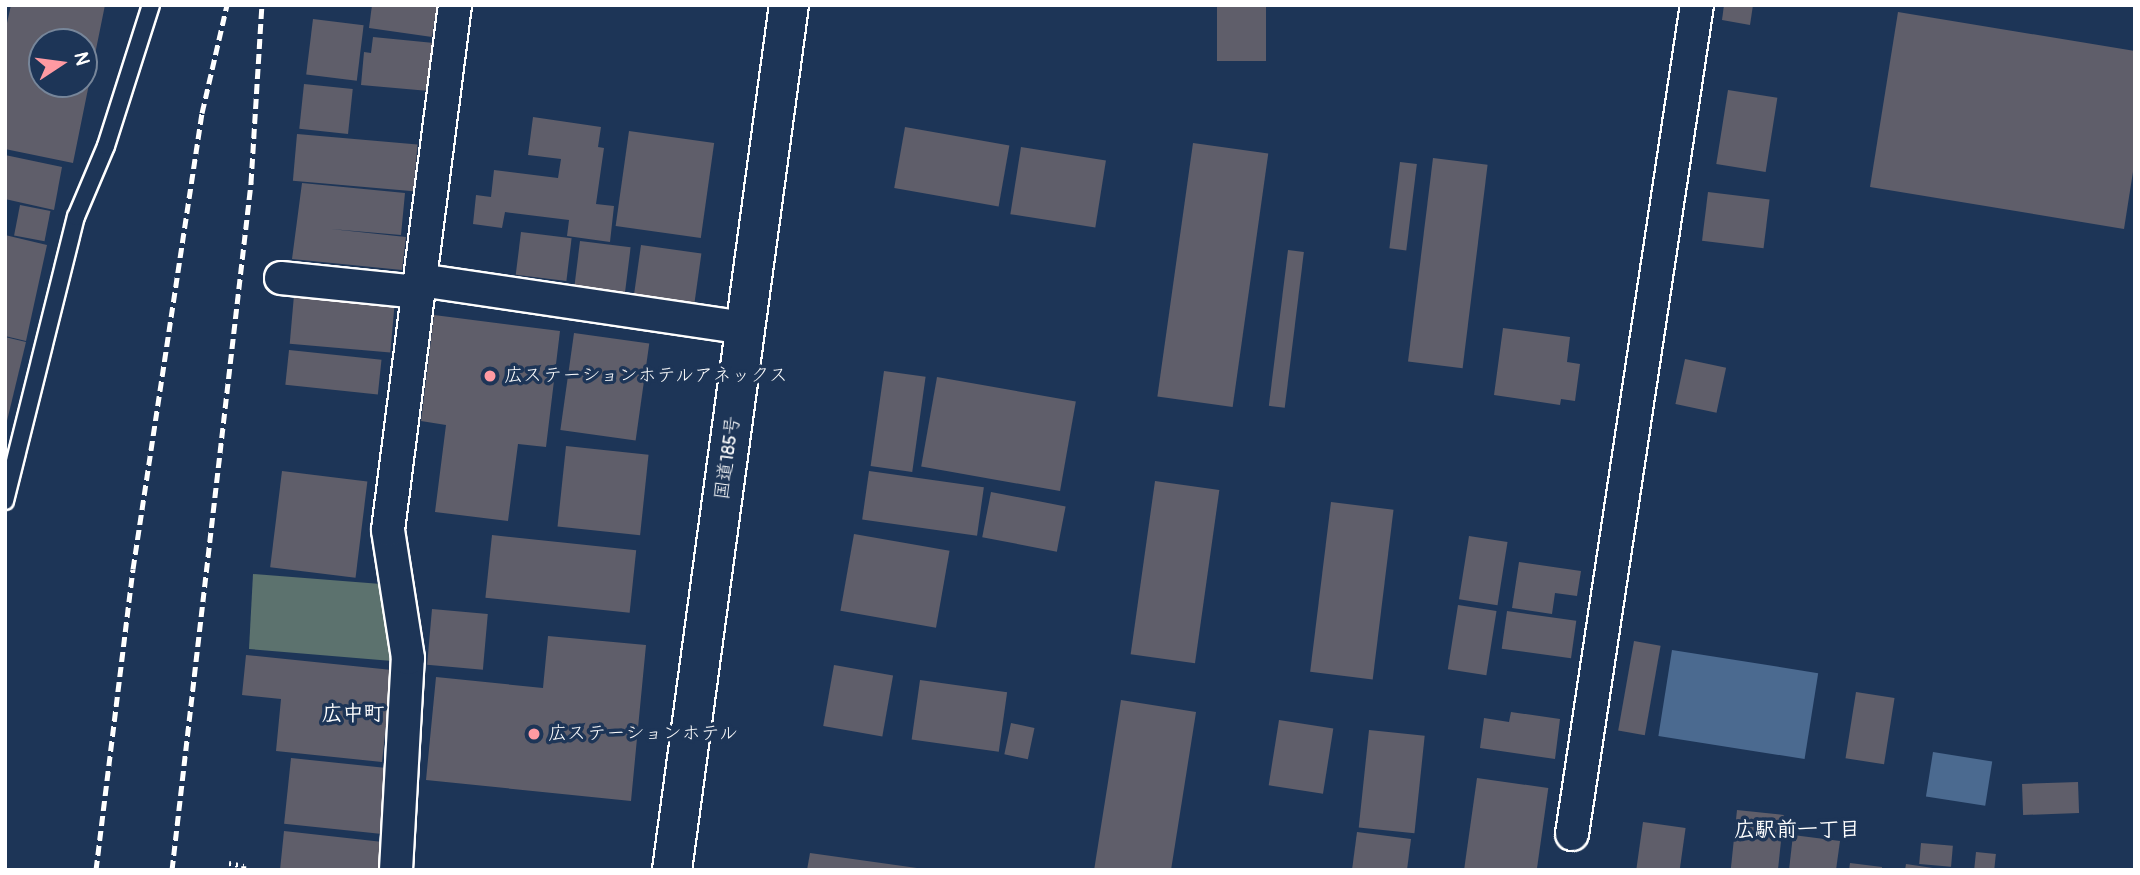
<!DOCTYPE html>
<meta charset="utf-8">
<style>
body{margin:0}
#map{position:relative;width:2140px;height:875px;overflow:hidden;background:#1d3557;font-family:Pangolin,"Klee One",sans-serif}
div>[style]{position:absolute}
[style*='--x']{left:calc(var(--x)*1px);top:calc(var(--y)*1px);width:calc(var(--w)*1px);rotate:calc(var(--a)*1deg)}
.green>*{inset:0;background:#5c726e}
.water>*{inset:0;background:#4b6a90;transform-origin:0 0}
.building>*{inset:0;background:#5f5e6a;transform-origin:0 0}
.path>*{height:4.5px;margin-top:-2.25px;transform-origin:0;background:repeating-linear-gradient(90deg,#fff 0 2px,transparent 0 7px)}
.roads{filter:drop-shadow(2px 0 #fff) drop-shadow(-2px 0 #fff) drop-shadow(0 2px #fff) drop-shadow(0 -2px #fff)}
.service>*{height:16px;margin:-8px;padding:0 8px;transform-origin:8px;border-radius:8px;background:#1d3557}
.minor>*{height:32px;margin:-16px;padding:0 16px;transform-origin:16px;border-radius:16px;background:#1d3557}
.trunk>*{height:38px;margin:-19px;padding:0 19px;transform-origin:19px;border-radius:19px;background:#1d3557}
.rail>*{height:5px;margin-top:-2.5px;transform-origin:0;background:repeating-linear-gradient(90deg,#fff 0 10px,transparent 0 15px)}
.dots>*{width:19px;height:19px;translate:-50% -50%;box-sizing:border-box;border:4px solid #1d3557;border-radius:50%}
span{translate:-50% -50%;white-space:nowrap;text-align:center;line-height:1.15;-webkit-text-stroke:7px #1d3557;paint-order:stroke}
.poi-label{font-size:19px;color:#fff}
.left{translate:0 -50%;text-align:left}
.street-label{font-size:19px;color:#fff}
.neighbourhood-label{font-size:21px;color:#fff;font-weight:700}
.frame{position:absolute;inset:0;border:7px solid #fff;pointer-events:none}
.north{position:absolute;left:28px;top:28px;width:70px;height:70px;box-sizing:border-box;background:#1d3557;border:2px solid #77869a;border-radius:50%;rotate:77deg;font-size:19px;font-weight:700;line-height:28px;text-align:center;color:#fff}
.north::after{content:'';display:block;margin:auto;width:24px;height:32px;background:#ff9aa2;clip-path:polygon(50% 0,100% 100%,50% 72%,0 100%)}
</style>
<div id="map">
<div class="green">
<i style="clip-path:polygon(253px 574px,381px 584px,392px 661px,249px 649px)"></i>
</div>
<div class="water">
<i style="left:1672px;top:650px;width:148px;height:87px;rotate:9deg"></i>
<i style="left:1933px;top:752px;width:60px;height:45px;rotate:9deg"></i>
</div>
<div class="building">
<i style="clip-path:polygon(evenodd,11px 5px,105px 5px,73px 163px,5px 149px,5px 32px,11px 5px,42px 42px,84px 42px,84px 84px,42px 84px,42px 42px)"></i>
<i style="clip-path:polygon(372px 5px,437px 5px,432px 37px,369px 28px)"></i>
<i style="left:1217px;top:5px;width:49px;height:56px"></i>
<i style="clip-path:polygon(1724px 5px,1753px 5px,1750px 25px,1722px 20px)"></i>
<i style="clip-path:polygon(1898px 12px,2135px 51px,2135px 159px,2124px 229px,1870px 187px)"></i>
<i style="left:313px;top:19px;width:51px;height:56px;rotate:7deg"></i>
<i style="clip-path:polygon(373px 37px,434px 43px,429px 91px,361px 85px,364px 52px,371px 53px)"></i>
<i style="left:304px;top:84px;width:49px;height:45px;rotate:6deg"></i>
<i style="left:1728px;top:90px;width:50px;height:75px;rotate:9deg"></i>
<i style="clip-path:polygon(533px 117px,601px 127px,598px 147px,604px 148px,596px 204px,614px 206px,610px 242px,567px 236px,569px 220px,505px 212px,502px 228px,473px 224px,476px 195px,491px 197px,494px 170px,558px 178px,561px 159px,528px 155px)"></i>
<i style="left:905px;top:127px;width:106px;height:62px;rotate:10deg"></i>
<i style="left:629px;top:131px;width:86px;height:96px;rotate:8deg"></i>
<i style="left:297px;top:134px;width:121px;height:47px;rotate:5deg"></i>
<i style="left:1193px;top:143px;width:76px;height:256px;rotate:8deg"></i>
<i style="left:1021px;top:147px;width:86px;height:68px;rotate:9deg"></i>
<i style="clip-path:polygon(5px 155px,62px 167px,54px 210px,5px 199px)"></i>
<i style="left:1433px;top:158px;width:55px;height:205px;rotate:7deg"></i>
<i style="left:1400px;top:162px;width:17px;height:87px;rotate:7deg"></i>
<i style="clip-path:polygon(302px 183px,405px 193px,401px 235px,331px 229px,406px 237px,402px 270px,292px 259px)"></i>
<i style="left:1708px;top:192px;width:62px;height:49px;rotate:7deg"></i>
<i style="left:20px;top:205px;width:31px;height:31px;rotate:11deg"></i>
<i style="left:521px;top:232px;width:51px;height:43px;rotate:7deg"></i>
<i style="clip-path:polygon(5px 235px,47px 245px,26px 341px,5px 336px)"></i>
<i style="left:580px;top:241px;width:51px;height:47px;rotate:7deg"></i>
<i style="left:641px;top:245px;width:61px;height:53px;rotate:8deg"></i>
<i style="left:1288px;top:250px;width:16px;height:157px;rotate:7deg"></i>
<i style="left:294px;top:295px;width:101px;height:49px;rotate:5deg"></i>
<i style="clip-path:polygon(434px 315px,560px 331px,546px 447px,518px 444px,508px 521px,435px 512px,446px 425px,421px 421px)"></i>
<i style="clip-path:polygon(1503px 328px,1570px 337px,1567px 362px,1580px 364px,1575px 401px,1561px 399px,1560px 405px,1494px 395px)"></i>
<i style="left:574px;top:333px;width:76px;height:98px;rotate:8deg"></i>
<i style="clip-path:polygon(5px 337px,26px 342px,6px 425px,5px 425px)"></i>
<i style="left:289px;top:350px;width:93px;height:35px;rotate:6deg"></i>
<i style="left:1685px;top:359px;width:42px;height:46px;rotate:12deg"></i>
<i style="left:884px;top:371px;width:42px;height:96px;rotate:8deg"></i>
<i style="left:937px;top:377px;width:141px;height:91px;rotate:10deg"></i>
<i style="left:566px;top:446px;width:83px;height:81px;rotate:6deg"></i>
<i style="left:282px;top:471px;width:86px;height:97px;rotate:7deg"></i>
<i style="left:869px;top:471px;width:116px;height:49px;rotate:8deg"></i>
<i style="left:1155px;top:481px;width:65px;height:175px;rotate:8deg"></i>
<i style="left:991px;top:492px;width:76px;height:46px;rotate:11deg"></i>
<i style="left:1331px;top:502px;width:63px;height:171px;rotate:7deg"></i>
<i style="left:854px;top:534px;width:97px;height:78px;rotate:10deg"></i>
<i style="left:492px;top:535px;width:145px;height:63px;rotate:6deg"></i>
<i style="left:1469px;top:536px;width:39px;height:64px;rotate:9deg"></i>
<i style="clip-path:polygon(1519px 562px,1581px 571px,1577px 596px,1555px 593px,1552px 614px,1512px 608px)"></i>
<i style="left:1458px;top:605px;width:39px;height:65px;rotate:9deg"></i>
<i style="left:432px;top:609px;width:56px;height:56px;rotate:5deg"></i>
<i style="left:1507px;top:611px;width:70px;height:38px;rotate:8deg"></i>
<i style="clip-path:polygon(548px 636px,646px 645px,631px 801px,426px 780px,436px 677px,543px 688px)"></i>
<i style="left:1634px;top:641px;width:27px;height:91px;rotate:10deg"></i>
<i style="clip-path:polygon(246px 655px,392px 670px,382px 762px,276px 751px,281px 699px,242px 695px)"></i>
<i style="left:834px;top:665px;width:60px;height:62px;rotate:10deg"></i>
<i style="left:920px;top:680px;width:88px;height:60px;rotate:8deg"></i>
<i style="left:1856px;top:692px;width:39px;height:67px;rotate:9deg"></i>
<i style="left:1121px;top:700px;width:76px;height:172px;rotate:9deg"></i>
<i style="clip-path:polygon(1511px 712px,1560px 719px,1555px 759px,1480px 748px,1484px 718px,1509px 722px)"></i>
<i style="left:1279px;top:720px;width:55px;height:66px;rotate:9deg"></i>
<i style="left:1011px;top:723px;width:24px;height:32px;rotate:12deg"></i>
<i style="left:1369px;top:730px;width:56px;height:98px;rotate:6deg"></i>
<i style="left:291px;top:758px;width:101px;height:66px;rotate:6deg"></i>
<i style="left:1477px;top:778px;width:72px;height:93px;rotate:8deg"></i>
<i style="left:2078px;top:782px;width:31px;height:56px;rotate:88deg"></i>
<i style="left:1737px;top:810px;width:47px;height:60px;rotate:6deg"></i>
<i style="left:1643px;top:822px;width:43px;height:48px;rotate:8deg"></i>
<i style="clip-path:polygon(284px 831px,383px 842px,380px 870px,280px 870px)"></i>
<i style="clip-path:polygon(1357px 832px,1411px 839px,1407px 870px,1352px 870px)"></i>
<i style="clip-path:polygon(1793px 835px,1840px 841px,1836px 870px,1789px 870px)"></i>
<i style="left:1921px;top:843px;width:32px;height:21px;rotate:5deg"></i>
<i style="left:1976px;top:852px;width:20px;height:18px;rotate:6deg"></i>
<i style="clip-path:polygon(810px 853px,917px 868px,916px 870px,807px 870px)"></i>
<i style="clip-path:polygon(1850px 863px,1882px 867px,1882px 870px,1849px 870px)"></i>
<i style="clip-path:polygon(1906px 864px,1933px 868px,1933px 870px,1905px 870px)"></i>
</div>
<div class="path">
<i style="--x:228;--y:870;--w:7;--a:-82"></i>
<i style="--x:229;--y:863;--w:15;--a:11"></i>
<i style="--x:244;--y:866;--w:4;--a:90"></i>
</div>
<div class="roads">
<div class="service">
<i style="--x:5;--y:501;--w:293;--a:-76"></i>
<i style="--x:76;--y:217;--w:77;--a:-67.1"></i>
<i style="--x:106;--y:146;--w:148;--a:-72.3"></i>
</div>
<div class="minor">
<i style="--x:281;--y:278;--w:139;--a:5.8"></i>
<i style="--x:420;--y:280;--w:330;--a:8.4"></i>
<i style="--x:1572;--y:834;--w:838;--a:-81.43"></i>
<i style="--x:396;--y:870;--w:212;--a:-86.8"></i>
<i style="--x:408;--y:658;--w:130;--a:-98.9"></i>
<i style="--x:388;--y:530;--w:529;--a:-82.73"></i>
</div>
<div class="trunk">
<i style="--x:672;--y:870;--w:873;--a:-82.3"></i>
</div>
</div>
<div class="rail">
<i style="--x:96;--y:870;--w:303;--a:-83"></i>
<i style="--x:133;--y:569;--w:461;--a:-81.4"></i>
<i style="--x:202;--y:113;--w:111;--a:-77"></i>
<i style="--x:172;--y:870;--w:692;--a:-83.44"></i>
<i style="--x:251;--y:183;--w:178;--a:-86.5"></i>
</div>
<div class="dots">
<i style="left:490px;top:376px;background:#ff9aa2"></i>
<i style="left:534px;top:734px;background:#ff9aa2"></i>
</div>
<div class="poi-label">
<span class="left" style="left:504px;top:376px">広ステーションホテルアネックス</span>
<span class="left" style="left:548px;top:734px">広ステーションホテル</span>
</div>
<div class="street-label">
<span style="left:728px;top:458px;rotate:-82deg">国道185号</span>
</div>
<div class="neighbourhood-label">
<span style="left:353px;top:714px">広中町</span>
<span style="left:1797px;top:830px">広駅前一丁目</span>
</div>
<div class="frame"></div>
<div class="north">N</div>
</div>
